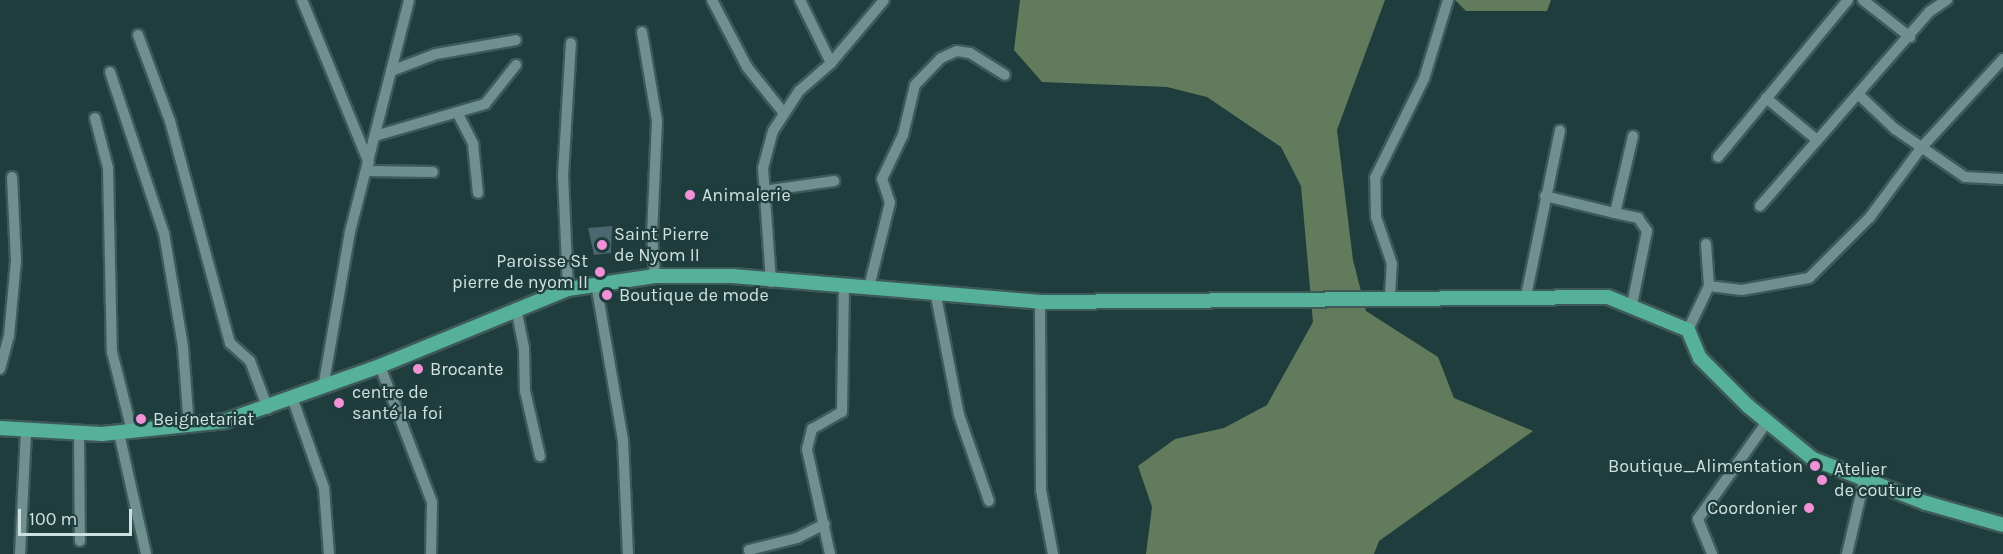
<!DOCTYPE html>
<meta charset="utf-8">
<style>
body{margin:0}
#map{position:relative;width:2003px;height:554px;overflow:hidden;background:#203d3d;font-family:Karla,sans-serif}
div>[style]{position:absolute}
[style*='--x']{left:calc(var(--x)*1px);top:calc(var(--y)*1px);width:calc(var(--w)*1px);rotate:calc(var(--a)*1deg)}
.forest>*{inset:0;background:#627b5c}
.building>*{inset:0;background:#4d6771}
.roads{filter:drop-shadow(2px 0 #3e5959) drop-shadow(-2px 0 #3e5959) drop-shadow(0 2px #3e5959) drop-shadow(0 -2px #3e5959)}
.minor>*{height:10px;margin:-5px;padding:0 5px;transform-origin:5px;border-radius:5px;background:#708f8f}
.major>*{height:14px;margin:-7px;padding:0 7px;transform-origin:7px;border-radius:7px;background:#55b197}
.dots>*{width:16px;height:16px;translate:-50% -50%;box-sizing:border-box;border:3px solid #203d3d;border-radius:50%}
span{translate:-50% -50%;white-space:nowrap;text-align:center;line-height:1.15;-webkit-text-stroke:4.5px #203d3d;paint-order:stroke}
.poi-label{font-size:18px;color:#cfe0e0}
.left{translate:0 -50%;text-align:left}
.right{translate:-100% -50%;text-align:right}
.scale{position:absolute;left:18px;top:509px;width:114px;height:27px;box-sizing:border-box;border:3px solid #cfe0e0;border-top:0;padding-left:8px;font-size:18px;line-height:21px;white-space:nowrap;color:#cfe0e0;-webkit-text-stroke:4px #203d3d;paint-order:stroke}
</style>
<div id="map">
<div class="forest">
<i style="clip-path:polygon(1020px 0,1385px 0,1337px 130px,1353px 260px,1366px 311px,1438px 357px,1454px 398px,1533px 431px,1379px 541px,1374px 554px,1146px 554px,1152px 507px,1138px 466px,1175px 439px,1224px 428px,1267px 405px,1313px 322px,1301px 186px,1281px 147px,1207px 97px,1167px 87px,1042px 82px,1014px 50px)"></i>
<i style="clip-path:polygon(1455px 0,1551px 0,1547px 11px,1466px 11px)"></i>
</div>
<div class="building">
<i style="clip-path:polygon(612px 226px,611px 253px,594px 255px,588px 228px)"></i>
</div>
<div class="roads">
<div class="minor">
<i style="--x:302;--y:0;--w:176;--a:67.7"></i>
<i style="--x:712;--y:0;--w:76;--a:62.4"></i>
<i style="--x:747;--y:67;--w:58;--a:51.3"></i>
<i style="--x:800;--y:0;--w:70;--a:63.8"></i>
<i style="--x:1863;--y:0;--w:60;--a:38.2"></i>
<i style="--x:642;--y:32;--w:90;--a:80.4"></i>
<i style="--x:657;--y:121;--w:113;--a:92.5"></i>
<i style="--x:652;--y:234;--w:42;--a:85.9"></i>
<i style="--x:138;--y:35;--w:92;--a:69.6"></i>
<i style="--x:170;--y:121;--w:230;--a:74.9"></i>
<i style="--x:230;--y:343;--w:27;--a:42"></i>
<i style="--x:250;--y:361;--w:51;--a:69.4"></i>
<i style="--x:391;--y:71;--w:48;--a:-20.7"></i>
<i style="--x:436;--y:54;--w:81;--a:-9.9"></i>
<i style="--x:110;--y:72;--w:170;--a:71.5"></i>
<i style="--x:164;--y:233;--w:116;--a:80.5"></i>
<i style="--x:183;--y:347;--w:80;--a:85.7"></i>
<i style="--x:1858;--y:94;--w:51;--a:43.4"></i>
<i style="--x:1895;--y:129;--w:85;--a:34.4"></i>
<i style="--x:1965;--y:177;--w:38;--a:3"></i>
<i style="--x:1766;--y:98;--w:66;--a:39.5"></i>
<i style="--x:458;--y:114;--w:34;--a:63"></i>
<i style="--x:473;--y:144;--w:49;--a:84.2"></i>
<i style="--x:95;--y:118;--w:52;--a:75.4"></i>
<i style="--x:108;--y:168;--w:184;--a:88.8"></i>
<i style="--x:112;--y:352;--w:81;--a:75.8"></i>
<i style="--x:375;--y:136;--w:115;--a:-16.2"></i>
<i style="--x:485;--y:104;--w:50;--a:-51.5"></i>
<i style="--x:1718;--y:157;--w:204;--a:-50.4"></i>
<i style="--x:367;--y:171;--w:66;--a:0.9"></i>
<i style="--x:763;--y:191;--w:72;--a:-8"></i>
<i style="--x:1545;--y:196;--w:72;--a:13.7"></i>
<i style="--x:1615;--y:213;--w:79;--a:-76.8"></i>
<i style="--x:1760;--y:206;--w:257;--a:-48.9"></i>
<i style="--x:1929;--y:12;--w:22;--a:-34"></i>
<i style="--x:1615;--y:213;--w:24;--a:12"></i>
<i style="--x:1638;--y:218;--w:16;--a:55"></i>
<i style="--x:1647;--y:231;--w:76;--a:101.5"></i>
<i style="--x:1706;--y:244;--w:42;--a:85.9"></i>
<i style="--x:771;--y:282;--w:114;--a:-94"></i>
<i style="--x:763;--y:168;--w:38;--a:-75"></i>
<i style="--x:773;--y:131;--w:48;--a:-57"></i>
<i style="--x:799;--y:91;--w:43;--a:-41.2"></i>
<i style="--x:831;--y:63;--w:82;--a:-49.9"></i>
<i style="--x:596;--y:284;--w:158;--a:80.2"></i>
<i style="--x:623;--y:440;--w:114;--a:87.5"></i>
<i style="--x:869;--y:287;--w:87;--a:-76"></i>
<i style="--x:890;--y:203;--w:25;--a:-108"></i>
<i style="--x:882;--y:179;--w:49;--a:-64.5"></i>
<i style="--x:903;--y:135;--w:51;--a:-76.5"></i>
<i style="--x:915;--y:85;--w:37;--a:-46"></i>
<i style="--x:941;--y:58;--w:17;--a:-24"></i>
<i style="--x:957;--y:51;--w:13;--a:9"></i>
<i style="--x:970;--y:53;--w:41;--a:32.2"></i>
<i style="--x:568;--y:289;--w:113;--a:-92.5"></i>
<i style="--x:563;--y:176;--w:133;--a:-86.6"></i>
<i style="--x:936;--y:296;--w:121;--a:79.1"></i>
<i style="--x:959;--y:415;--w:91;--a:70.8"></i>
<i style="--x:1526;--y:296;--w:169;--a:-78.4"></i>
<i style="--x:1390;--y:297;--w:33;--a:-87"></i>
<i style="--x:1392;--y:264;--w:50;--a:-108.8"></i>
<i style="--x:1376;--y:217;--w:39;--a:-91"></i>
<i style="--x:1375;--y:178;--w:110;--a:-63.7"></i>
<i style="--x:1424;--y:79;--w:83;--a:-73.1"></i>
<i style="--x:1040;--y:302;--w:188;--a:89.7"></i>
<i style="--x:1041;--y:490;--w:65;--a:79.4"></i>
<i style="--x:516;--y:308;--w:41;--a:78.7"></i>
<i style="--x:524;--y:348;--w:43;--a:88.7"></i>
<i style="--x:525;--y:391;--w:67;--a:77"></i>
<i style="--x:1688;--y:330;--w:49;--a:-64.5"></i>
<i style="--x:1709;--y:286;--w:33;--a:7"></i>
<i style="--x:1742;--y:290;--w:68;--a:-10.2"></i>
<i style="--x:1809;--y:278;--w:86;--a:-45"></i>
<i style="--x:1870;--y:217;--w:86;--a:-53.5"></i>
<i style="--x:1921;--y:148;--w:121;--a:-47.3"></i>
<i style="--x:380;--y:366;--w:146;--a:69.1"></i>
<i style="--x:432;--y:502;--w:52;--a:91.1"></i>
<i style="--x:0;--y:369;--w:34;--a:-75"></i>
<i style="--x:9;--y:336;--w:75;--a:-84.7"></i>
<i style="--x:16;--y:261;--w:84;--a:-92.7"></i>
<i style="--x:323;--y:388;--w:158;--a:-80.2"></i>
<i style="--x:350;--y:232;--w:239;--a:-75.7"></i>
<i style="--x:293;--y:400;--w:93;--a:70.6"></i>
<i style="--x:324;--y:488;--w:66;--a:85.7"></i>
<i style="--x:119;--y:433;--w:124;--a:77.4"></i>
<i style="--x:79;--y:434;--w:107;--a:89.5"></i>
<i style="--x:20;--y:554;--w:124;--a:-87.2"></i>
<i style="--x:750;--y:554;--w:4;--a:-104"></i>
<i style="--x:749;--y:550;--w:49;--a:-14"></i>
<i style="--x:797;--y:538;--w:31;--a:-27"></i>
<i style="--x:830;--y:554;--w:107;--a:-102.4"></i>
<i style="--x:807;--y:449;--w:21;--a:-76"></i>
<i style="--x:812;--y:429;--w:34;--a:-30"></i>
<i style="--x:842;--y:412;--w:126;--a:-89.1"></i>
<i style="--x:1712;--y:554;--w:38;--a:-112"></i>
<i style="--x:1698;--y:519;--w:119;--a:-54.6"></i>
<i style="--x:1847;--y:554;--w:75;--a:-76.9"></i>
</div>
<div class="major">
<i style="--x:0;--y:428;--w:102;--a:3.4"></i>
<i style="--x:102;--y:434;--w:124;--a:-6"></i>
<i style="--x:225;--y:421;--w:164;--a:-19.5"></i>
<i style="--x:380;--y:366;--w:203;--a:-22.3"></i>
<i style="--x:568;--y:289;--w:88;--a:-8.5"></i>
<i style="--x:655;--y:276;--w:78;--a:0"></i>
<i style="--x:733;--y:276;--w:308;--a:4.8"></i>
<i style="--x:1040;--y:302;--w:568;--a:-0.5"></i>
<i style="--x:1608;--y:297;--w:87;--a:22.4"></i>
<i style="--x:1688;--y:330;--w:30;--a:67"></i>
<i style="--x:1700;--y:358;--w:68;--a:45"></i>
<i style="--x:1748;--y:406;--w:84;--a:39.2"></i>
<i style="--x:1813;--y:459;--w:121;--a:21.3"></i>
<i style="--x:1926;--y:503;--w:80;--a:15.9"></i>
</div>
</div>
<div class="dots">
<i style="left:690px;top:195px;background:#f391d6"></i>
<i style="left:602px;top:245px;background:#f391d6"></i>
<i style="left:600px;top:272px;background:#f391d6"></i>
<i style="left:607px;top:295px;background:#f391d6"></i>
<i style="left:418px;top:369px;background:#f391d6"></i>
<i style="left:339px;top:403px;background:#f391d6"></i>
<i style="left:141px;top:419px;background:#f391d6"></i>
<i style="left:1815px;top:466px;background:#f391d6"></i>
<i style="left:1822px;top:480px;background:#f391d6"></i>
<i style="left:1809px;top:508px;background:#f391d6"></i>
</div>
<div class="poi-label">
<span class="left" style="left:702px;top:195px">Animalerie</span>
<span class="left" style="left:614px;top:245px">Saint Pierre<br>de Nyom II</span>
<span class="right" style="left:588px;top:272px">Paroisse St<br>pierre de nyom II</span>
<span class="left" style="left:619px;top:295px">Boutique de mode</span>
<span class="left" style="left:430px;top:369px">Brocante</span>
<span class="left" style="left:352px;top:403px">centre de<br>santé la foi</span>
<span class="left" style="left:153px;top:419px">Beignetariat</span>
<span class="right" style="left:1803px;top:466px">Boutique_Alimentation</span>
<span class="left" style="left:1834px;top:480px">Atelier<br>de couture</span>
<span class="right" style="left:1797px;top:508px">Coordonier</span>
</div>
<div class="scale">100 m</div>
</div>
